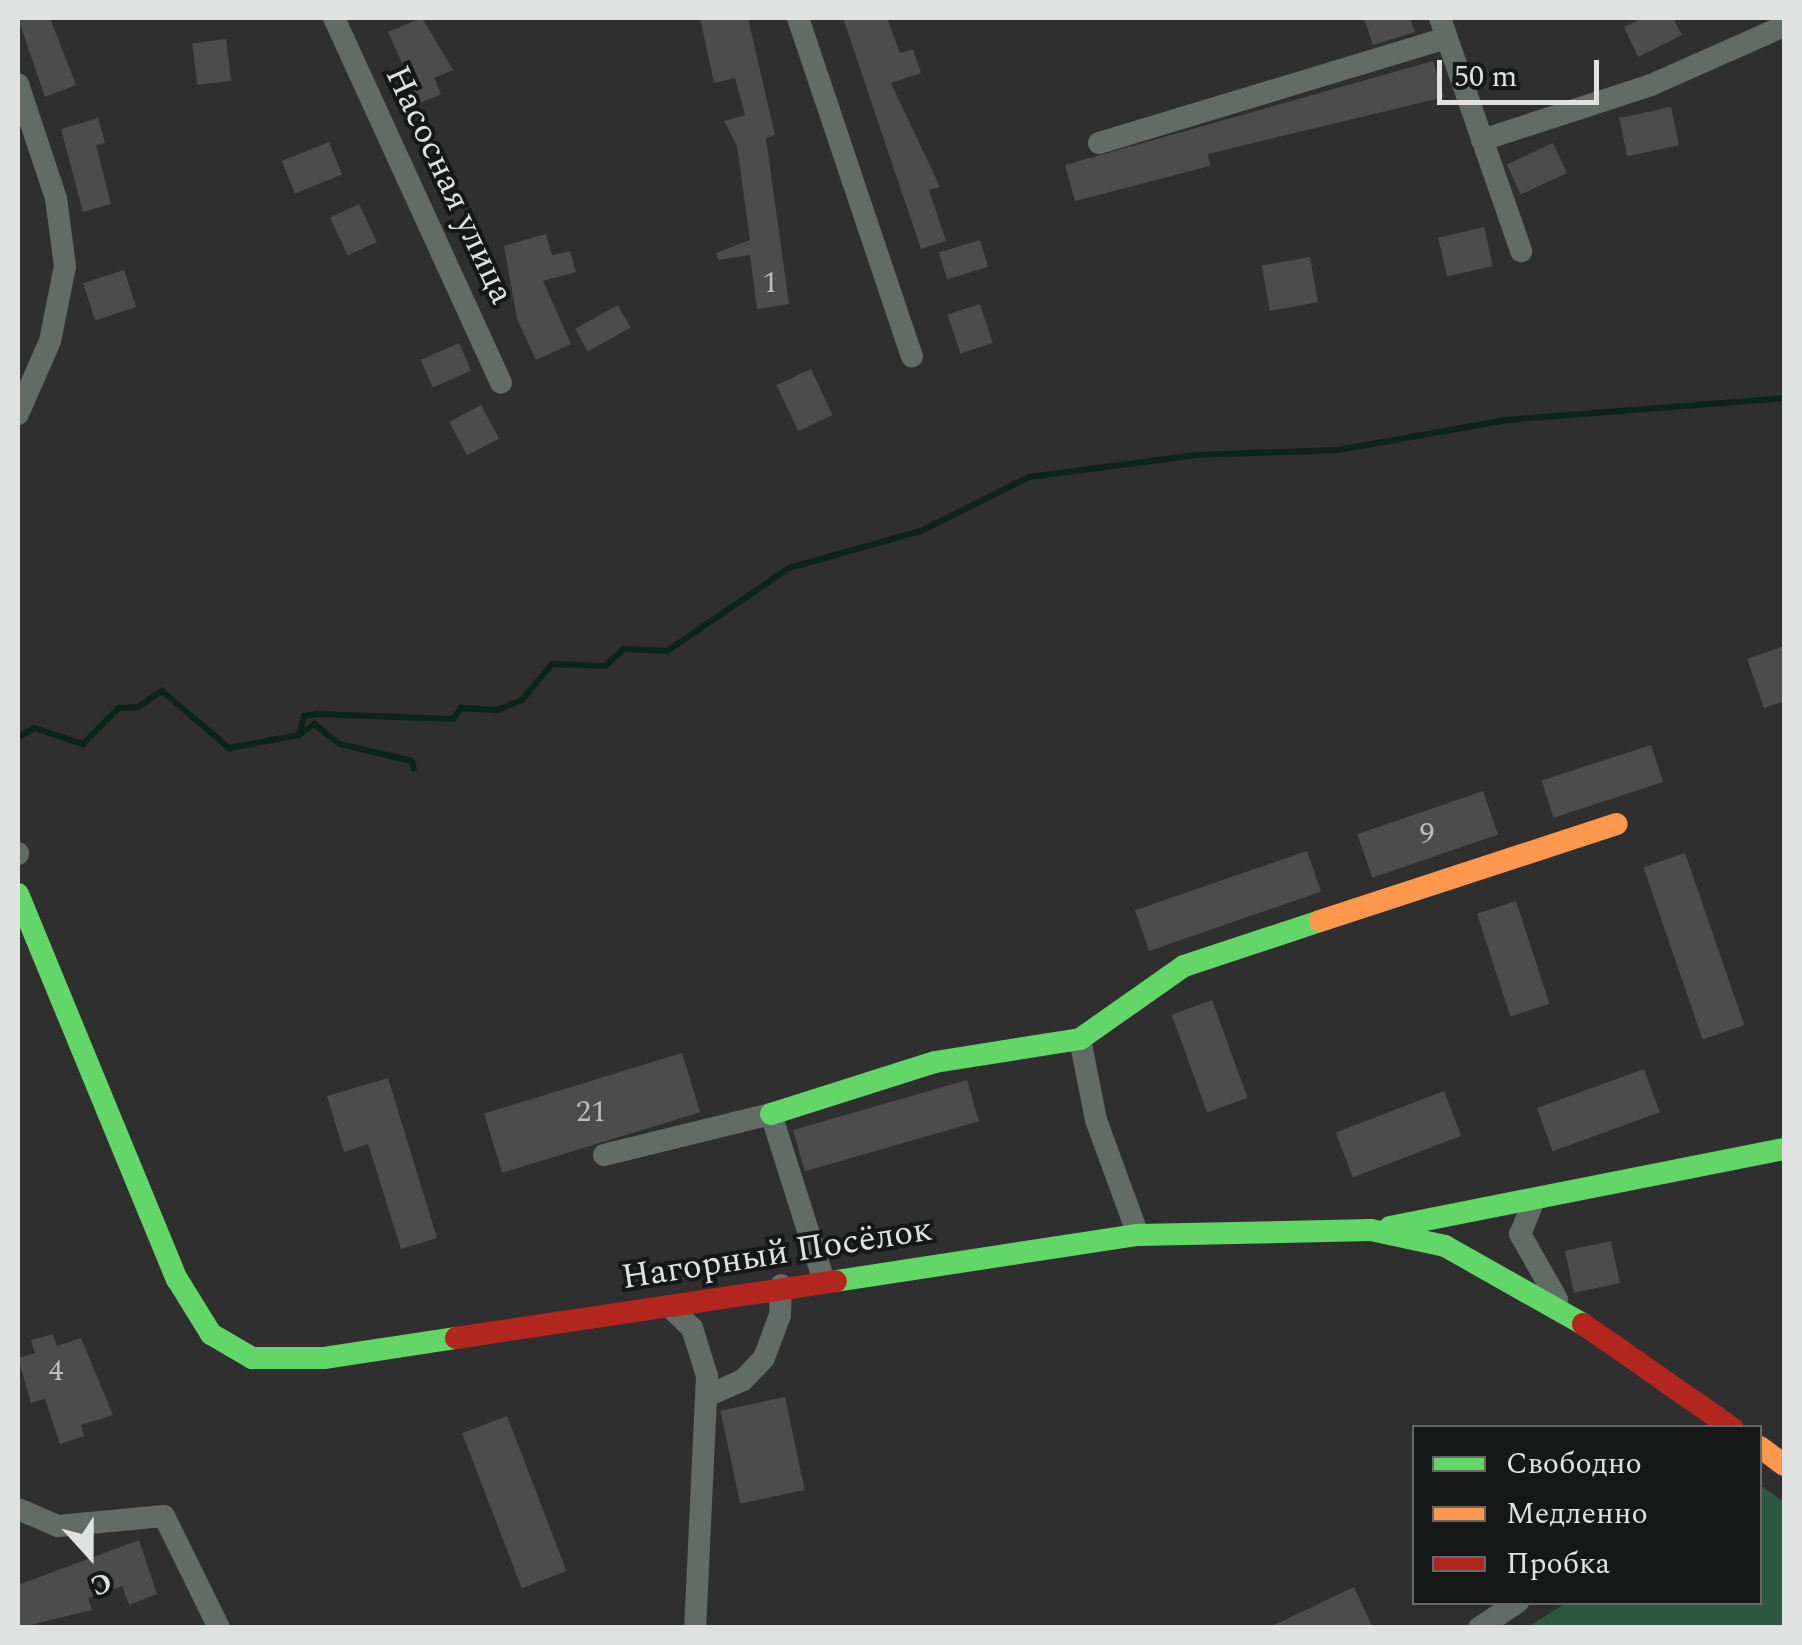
<!DOCTYPE html>
<meta charset="utf-8">
<style>
body{margin:0}
#map{position:relative;width:1802px;height:1645px;overflow:hidden;background:#2e2f2e;font-family:Spectral,serif}
div>[style]{position:absolute}
[style*='--x']{left:calc(var(--x)*1px);top:calc(var(--y)*1px);width:calc(var(--w)*1px);rotate:calc(var(--a)*1deg)}
.green>*{inset:0;background:#2b5843}
.stream>*{height:6px;margin:-3px;padding:0 3px;transform-origin:3px;border-radius:3px;background:#0b251a}
.building>*{inset:0;background:#4c4c4c;transform-origin:0 0}
.street>*{height:22px;margin:-11px;padding:0 11px;transform-origin:11px;border-radius:11px;background:#626c67}
.fast>*{height:22px;margin:-11px;padding:0 11px;transform-origin:11px;border-radius:11px;background:#63d668}
.slow>*{height:22px;margin:-11px;padding:0 11px;transform-origin:11px;border-radius:11px;background:#ff974d}
.jam>*{height:22px;margin:-11px;padding:0 11px;transform-origin:11px;border-radius:11px;background:#b3261e}
span{translate:-50% -50%;white-space:nowrap;text-align:center;line-height:1.15;-webkit-text-stroke:8px #161817;paint-order:stroke}
.number-label{font-size:30px;color:#bbbcbc}
.number-label span{-webkit-text-stroke-width:0}
.street-label{font-size:35px;color:#e0e2e1}
.frame{position:absolute;inset:0;border:20px solid #e0e2e1;pointer-events:none}
.legend{position:absolute;left:1412px;top:1425px;width:350px;height:180px;box-sizing:border-box;background:#161817;border:2px solid #676968;margin:0;padding:12px 18px;list-style:none;font-size:30px;color:#e0e2e1}
.legend li{display:flex;align-items:center;gap:20px;height:50px}
.legend b{width:50px;border:2px solid #676968}
.north{position:absolute;left:40px;top:1505px;width:100px;height:100px;-webkit-text-stroke:8px #161817;paint-order:stroke;rotate:159deg;font-size:28px;font-weight:700;line-height:40px;text-align:center;color:#e0e2e1}
.north::after{content:'';display:block;margin:auto;width:35px;height:45px;background:#e0e2e1;clip-path:polygon(50% 0,100% 100%,50% 72%,0 100%)}
.scale{position:absolute;left:1437px;top:60px;width:162px;height:45px;box-sizing:border-box;border:5px solid #e0e2e1;border-top:0;padding-left:12px;font-size:30px;line-height:35px;white-space:nowrap;color:#e0e2e1;-webkit-text-stroke:8px #161817;paint-order:stroke}
</style>
<div id="map">
<div class="green">
<i style="clip-path:polygon(1760px 1485px,1784px 1502px,1784px 1627px,1528px 1627px,1566px 1603px,1760px 1602px)"></i>
</div>
<div class="stream">
<i style="--x:299;--y:735;--w:19;--a:-36"></i>
<i style="--x:314;--y:724;--w:33;--a:38"></i>
<i style="--x:340;--y:744;--w:74;--a:13.3"></i>
<i style="--x:412;--y:761;--w:8;--a:76"></i>
<i style="--x:18;--y:737;--w:18;--a:-29"></i>
<i style="--x:34;--y:728;--w:52;--a:18.1"></i>
<i style="--x:83;--y:744;--w:51;--a:-45"></i>
<i style="--x:119;--y:708;--w:19;--a:-3"></i>
<i style="--x:138;--y:707;--w:29;--a:-34"></i>
<i style="--x:162;--y:691;--w:88;--a:40.4"></i>
<i style="--x:229;--y:748;--w:71;--a:-10.5"></i>
<i style="--x:299;--y:735;--w:20;--a:-75"></i>
<i style="--x:304;--y:716;--w:12;--a:-9"></i>
<i style="--x:316;--y:714;--w:137;--a:2.1"></i>
<i style="--x:453;--y:719;--w:14;--a:-54"></i>
<i style="--x:461;--y:708;--w:36;--a:3"></i>
<i style="--x:497;--y:710;--w:27;--a:-22"></i>
<i style="--x:522;--y:700;--w:47;--a:-50.2"></i>
<i style="--x:552;--y:664;--w:53;--a:2.2"></i>
<i style="--x:605;--y:666;--w:25;--a:-42"></i>
<i style="--x:624;--y:649;--w:43;--a:2.7"></i>
<i style="--x:667;--y:651;--w:148;--a:-34.2"></i>
<i style="--x:789;--y:568;--w:137;--a:-15.7"></i>
<i style="--x:921;--y:531;--w:121;--a:-26.6"></i>
<i style="--x:1029;--y:477;--w:167;--a:-7.5"></i>
<i style="--x:1195;--y:455;--w:143;--a:-2"></i>
<i style="--x:1338;--y:450;--w:171;--a:-10.1"></i>
<i style="--x:1506;--y:420;--w:279;--a:-4.5"></i>
</div>
<div class="building">
<i style="clip-path:polygon(18px 18px,50px 18px,76px 85px,45px 97px)"></i>
<i style="clip-path:polygon(422px 18px,453px 70px,434px 78px,441px 94px,420px 103px,388px 32px)"></i>
<i style="clip-path:polygon(700px 18px,748px 18px,775px 135px,766px 138px,789px 304px,757px 309px,750px 255px,718px 260px,716px 253px,750px 240px,737px 146px,724px 121px,745px 115px,735px 78px,714px 83px)"></i>
<i style="clip-path:polygon(843px 18px,887px 18px,900px 53px,913px 49px,921px 73px,891px 83px,940px 187px,929px 190px,946px 241px,921px 249px)"></i>
<i style="clip-path:polygon(1364px 18px,1410px 18px,1415px 32px,1373px 45px)"></i>
<i style="clip-path:polygon(1642px 18px,1673px 18px,1682px 35px,1638px 57px,1624px 27px)"></i>
<i style="left:226px;top:39px;width:42px;height:34px;rotate:83deg"></i>
<i style="clip-path:polygon(1433px 61px,1444px 97px,1208px 154px,1210px 166px,1075px 201px,1065px 165px)"></i>
<i style="left:1671px;top:107px;width:39px;height:53px;rotate:78deg"></i>
<i style="clip-path:polygon(98px 118px,105px 143px,96px 145px,111px 204px,83px 212px,61px 129px)"></i>
<i style="left:329px;top:142px;width:35px;height:51px;rotate:68deg"></i>
<i style="left:1553px;top:143px;width:33px;height:51px;rotate:65deg"></i>
<i style="left:359px;top:204px;width:42px;height:32px;rotate:65deg"></i>
<i style="left:1484px;top:227px;width:40px;height:47px;rotate:77deg"></i>
<i style="clip-path:polygon(546px 234px,552px 255px,570px 251px,576px 272px,543px 281px,571px 344px,536px 360px,517px 319px,504px 246px)"></i>
<i style="left:980px;top:240px;width:28px;height:43px;rotate:73deg"></i>
<i style="left:1310px;top:257px;width:46px;height:49px;rotate:80deg"></i>
<i style="left:124px;top:270px;width:39px;height:43px;rotate:72deg"></i>
<i style="left:980px;top:304px;width:41px;height:34px;rotate:72deg"></i>
<i style="left:618px;top:305px;width:26px;height:49px;rotate:61deg"></i>
<i style="left:459px;top:343px;width:30px;height:42px;rotate:66deg"></i>
<i style="left:811px;top:369px;width:51px;height:38px;rotate:65deg"></i>
<i style="left:481px;top:405px;width:38px;height:36px;rotate:62deg"></i>
<i style="clip-path:polygon(1784px 646px,1784px 701px,1764px 708px,1747px 659px)"></i>
<i style="left:1651px;top:745px;width:39px;height:115px;rotate:72deg"></i>
<i style="left:1483px;top:791px;width:46px;height:133px;rotate:71deg"></i>
<i style="left:1307px;top:851px;width:43px;height:182px;rotate:71deg"></i>
<i style="left:1685px;top:853px;width:182px;height:44px;rotate:71deg"></i>
<i style="left:1516px;top:901px;width:108px;height:41px;rotate:72deg"></i>
<i style="left:1212px;top:1000px;width:104px;height:43px;rotate:70deg"></i>
<i style="left:682px;top:1053px;width:62px;height:207px;rotate:73deg"></i>
<i style="left:1644px;top:1069px;width:46px;height:114px;rotate:70deg"></i>
<i style="clip-path:polygon(388px 1078px,437px 1238px,401px 1249px,368px 1144px,344px 1152px,327px 1096px)"></i>
<i style="left:967px;top:1080px;width:43px;height:181px;rotate:74deg"></i>
<i style="left:1444px;top:1091px;width:48px;height:116px;rotate:69deg"></i>
<i style="left:1611px;top:1241px;width:43px;height:47px;rotate:78deg"></i>
<i style="clip-path:polygon(53px 1334px,57px 1346px,81px 1338px,113px 1415px,81px 1425px,84px 1436px,60px 1444px,45px 1399px,31px 1403px,18px 1358px,35px 1353px,31px 1340px)"></i>
<i style="left:785px;top:1397px;width:95px;height:66px;rotate:78deg"></i>
<i style="left:507px;top:1416px;width:166px;height:48px;rotate:69deg"></i>
<i style="clip-path:polygon(139px 1540px,157px 1594px,129px 1605px,122px 1586px,88px 1598px,92px 1610px,18px 1628px,18px 1585px)"></i>
<i style="clip-path:polygon(1354px 1587px,1373px 1628px,1268px 1628px)"></i>
</div>
<div class="street">
<i style="--x:334;--y:18;--w:401;--a:65.4"></i>
<i style="--x:798;--y:18;--w:357;--a:71.4"></i>
<i style="--x:1440;--y:18;--w:247;--a:70.8"></i>
<i style="--x:18;--y:84;--w:120;--a:71.6"></i>
<i style="--x:56;--y:198;--w:69;--a:82.5"></i>
<i style="--x:65;--y:266;--w:76;--a:101.3"></i>
<i style="--x:50;--y:341;--w:80;--a:113.7"></i>
<i style="--x:1482;--y:140;--w:178;--a:-18"></i>
<i style="--x:1651;--y:85;--w:145;--a:-23.9"></i>
<i style="--x:1099;--y:143;--w:363;--a:-16.8"></i>
<i style="--x:18;--y:853;--w:1;--a:90"></i>
<i style="--x:1080;--y:1039;--w:83;--a:78.8"></i>
<i style="--x:1096;--y:1120;--w:122;--a:69.9"></i>
<i style="--x:604;--y:1155;--w:172;--a:-13.8"></i>
<i style="--x:771;--y:1114;--w:175;--a:72.4"></i>
<i style="--x:1534;--y:1200;--w:37;--a:112"></i>
<i style="--x:1520;--y:1234;--w:75;--a:60.4"></i>
<i style="--x:669;--y:1306;--w:32;--a:44"></i>
<i style="--x:692;--y:1328;--w:50;--a:72.6"></i>
<i style="--x:707;--y:1376;--w:252;--a:92.7"></i>
<i style="--x:707;--y:1396;--w:39;--a:-24"></i>
<i style="--x:743;--y:1380;--w:30;--a:-46"></i>
<i style="--x:764;--y:1358;--w:46;--a:-69.6"></i>
<i style="--x:780;--y:1315;--w:30;--a:-88"></i>
<i style="--x:18;--y:1509;--w:43;--a:23"></i>
<i style="--x:58;--y:1526;--w:106;--a:-5.4"></i>
<i style="--x:164;--y:1516;--w:125;--a:63.8"></i>
<i style="--x:1479;--y:1628;--w:47;--a:-33.7"></i>
</div>
<div class="fast">
<i style="--x:18;--y:894;--w:417;--a:67.6"></i>
<i style="--x:177;--y:1279;--w:65;--a:58.3"></i>
<i style="--x:211;--y:1334;--w:48;--a:30.3"></i>
<i style="--x:252;--y:1358;--w:72;--a:0"></i>
<i style="--x:324;--y:1358;--w:134;--a:-8.6"></i>
<i style="--x:771;--y:1114;--w:172;--a:-17.6"></i>
<i style="--x:935;--y:1062;--w:147;--a:-9"></i>
<i style="--x:1080;--y:1039;--w:127;--a:-35.1"></i>
<i style="--x:1184;--y:966;--w:143;--a:-18.3"></i>
<i style="--x:1390;--y:1227;--w:402;--a:-11.2"></i>
<i style="--x:836;--y:1281;--w:305;--a:-8.7"></i>
<i style="--x:1138;--y:1235;--w:233;--a:-1.2"></i>
<i style="--x:1371;--y:1230;--w:76;--a:12.2"></i>
<i style="--x:1445;--y:1246;--w:159;--a:29.5"></i>
</div>
<div class="slow">
<i style="--x:1320;--y:921;--w:312;--a:-18.1"></i>
<i style="--x:1760;--y:1447;--w:30;--a:37"></i>
</div>
<div class="jam">
<i style="--x:1583;--y:1324;--w:182;--a:34.9"></i>
<i style="--x:456;--y:1338;--w:384;--a:-8.5"></i>
</div>
<div class="number-label">
<span style="left:770px;top:283px">1</span>
<span style="left:1427px;top:834px">9</span>
<span style="left:591px;top:1112px">21</span>
<span style="left:56px;top:1371px">4</span>
</div>
<div class="street-label">
<span style="left:449px;top:185px;rotate:65deg">Насосная улица</span>
<span style="left:777px;top:1254px;rotate:-9deg">Нагорный Посёлок</span>
</div>
<div class="frame"></div>
<ul class="legend">
<li><b style="height:12px;background:#63d668"></b>Свободно</li>
<li><b style="height:12px;background:#ff974d"></b>Медленно</li>
<li><b style="height:12px;background:#b3261e"></b>Пробка</li>
</ul>
<div class="north">С</div>
<div class="scale">50 m</div>
</div>
